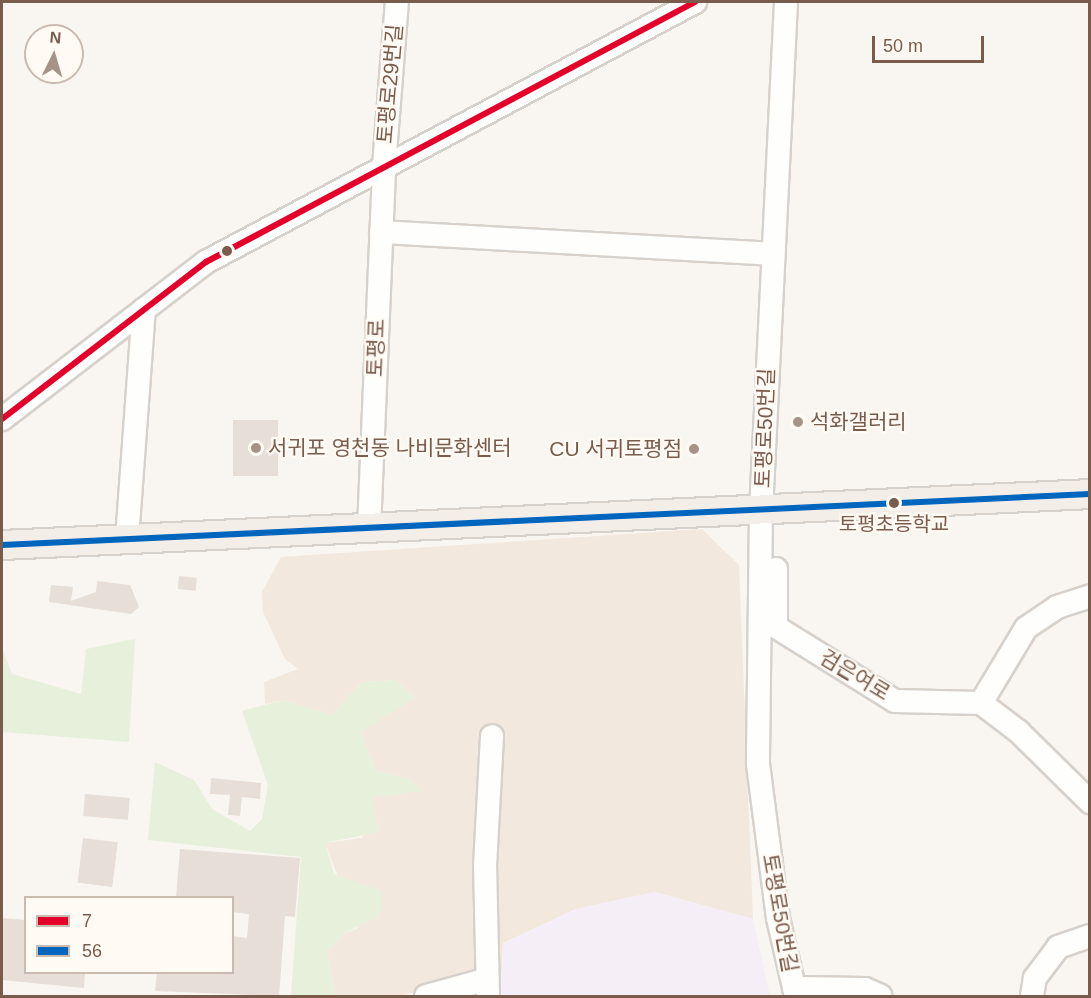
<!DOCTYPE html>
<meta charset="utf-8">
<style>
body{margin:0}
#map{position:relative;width:1091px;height:998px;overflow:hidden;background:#f9f5f0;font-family:Arial,"Noto Sans KR",sans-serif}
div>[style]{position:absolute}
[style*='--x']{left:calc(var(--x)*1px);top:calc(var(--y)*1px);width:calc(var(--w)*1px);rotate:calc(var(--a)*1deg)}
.residential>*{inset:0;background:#f2e8de}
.education>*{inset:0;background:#f6eef6}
.green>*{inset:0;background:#e7f0db}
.building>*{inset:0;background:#e6ded7;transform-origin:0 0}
.roads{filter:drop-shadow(2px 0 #d7d1cb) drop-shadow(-2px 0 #d7d1cb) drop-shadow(0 2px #d7d1cb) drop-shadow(0 -2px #d7d1cb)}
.minor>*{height:22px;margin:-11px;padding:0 11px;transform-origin:11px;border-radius:11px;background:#fefefd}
.major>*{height:28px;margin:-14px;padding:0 14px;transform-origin:14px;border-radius:14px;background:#f3eee8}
.bus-1>*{height:6px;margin:-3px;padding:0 3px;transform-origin:3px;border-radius:3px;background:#e4002b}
.bus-2>*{height:6px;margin:-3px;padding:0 3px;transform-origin:3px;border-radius:3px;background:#0065bd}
.dots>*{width:16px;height:16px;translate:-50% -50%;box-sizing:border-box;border:3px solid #fffaf3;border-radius:50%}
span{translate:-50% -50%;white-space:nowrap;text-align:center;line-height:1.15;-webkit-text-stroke:4.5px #fffaf3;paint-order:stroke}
.bus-label{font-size:20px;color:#7a5c4d}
.street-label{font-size:21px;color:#7a5c4d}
.poi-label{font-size:21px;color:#7a5c4d}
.left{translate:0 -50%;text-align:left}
.right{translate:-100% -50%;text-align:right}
.frame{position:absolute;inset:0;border:3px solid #7a5c4d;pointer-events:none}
.legend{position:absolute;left:24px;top:896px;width:210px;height:78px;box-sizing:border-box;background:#fffaf3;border:2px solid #cabbb1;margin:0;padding:8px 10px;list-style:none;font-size:18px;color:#7a5c4d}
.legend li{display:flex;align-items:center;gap:12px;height:30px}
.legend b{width:30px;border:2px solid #cabbb1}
.north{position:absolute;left:24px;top:24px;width:60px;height:60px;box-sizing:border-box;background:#fffaf3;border:2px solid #cabbb1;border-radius:50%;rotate:5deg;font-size:16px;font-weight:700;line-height:24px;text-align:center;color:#7a5c4d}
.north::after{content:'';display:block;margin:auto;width:21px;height:27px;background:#a69286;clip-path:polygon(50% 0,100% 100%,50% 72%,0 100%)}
.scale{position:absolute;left:872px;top:36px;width:112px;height:27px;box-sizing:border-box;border:3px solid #7a5c4d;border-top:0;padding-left:8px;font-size:18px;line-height:21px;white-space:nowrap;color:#7a5c4d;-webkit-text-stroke:4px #fffaf3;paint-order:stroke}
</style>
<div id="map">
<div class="residential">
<i style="clip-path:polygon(702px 529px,739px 565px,753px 919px,655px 892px,576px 909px,503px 943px,502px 972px,400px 996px,335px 996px,327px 951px,343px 934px,358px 928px,325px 843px,362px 838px,371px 816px,372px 797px,410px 779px,376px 771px,360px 732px,414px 697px,396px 680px,362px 682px,332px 715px,283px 700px,265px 704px,264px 682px,298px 669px,285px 659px,263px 612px,262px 592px,281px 557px)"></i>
</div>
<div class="education">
<i style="clip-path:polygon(655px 892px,753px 919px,770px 996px,501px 996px,503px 944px,576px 909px)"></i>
</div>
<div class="green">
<i style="clip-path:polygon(135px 639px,129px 742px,2px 732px,2px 648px,12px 674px,81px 694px,86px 649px)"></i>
<i style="clip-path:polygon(396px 680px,415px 698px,360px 732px,376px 771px,410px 779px,423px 791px,372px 797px,379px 832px,325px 843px,334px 874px,382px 891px,382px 908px,379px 916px,343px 934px,327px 951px,335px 996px,291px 996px,301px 857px,148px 840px,155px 762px,194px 780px,212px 809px,250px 831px,262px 819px,268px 785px,242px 711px,283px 700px,332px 715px,362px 682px)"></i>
</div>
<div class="building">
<i style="left:233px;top:420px;width:45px;height:56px"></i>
<i style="left:179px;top:576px;width:18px;height:13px;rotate:6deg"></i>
<i style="clip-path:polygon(97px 581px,130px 585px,139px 607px,131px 614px,49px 602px,51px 585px,73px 587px,71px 601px,96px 592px)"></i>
<i style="clip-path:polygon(211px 778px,261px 783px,260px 799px,242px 797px,240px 816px,228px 815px,230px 795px,210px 794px)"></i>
<i style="left:85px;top:794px;width:45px;height:22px;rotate:5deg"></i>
<i style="left:83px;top:838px;width:35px;height:45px;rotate:7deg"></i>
<i style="clip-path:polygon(180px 849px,300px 858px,295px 917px,285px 916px,279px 996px,155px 991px,157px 972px,232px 972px,232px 936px,247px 938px,249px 914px,232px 912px,232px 897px,176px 897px)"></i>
<i style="clip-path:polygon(2px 918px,26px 920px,26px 972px,85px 972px,84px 988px,2px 980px)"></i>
</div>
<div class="roads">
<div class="minor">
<i style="--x:786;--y:2;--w:511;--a:92.81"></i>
<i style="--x:761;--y:512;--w:252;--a:90.7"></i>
<i style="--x:758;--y:764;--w:155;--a:82.6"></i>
<i style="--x:778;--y:918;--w:80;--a:77"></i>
<i style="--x:381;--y:232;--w:393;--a:3.2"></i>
<i style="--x:2;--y:419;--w:257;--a:-37.6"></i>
<i style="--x:206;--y:262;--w:554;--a:-28"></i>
<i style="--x:369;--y:529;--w:363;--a:-87.6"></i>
<i style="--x:384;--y:166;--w:165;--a:-85.5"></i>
<i style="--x:127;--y:539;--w:230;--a:-85.8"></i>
<i style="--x:776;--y:569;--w:58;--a:90"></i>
<i style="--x:776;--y:627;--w:140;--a:31.9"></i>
<i style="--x:895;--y:701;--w:86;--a:1.3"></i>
<i style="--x:981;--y:703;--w:48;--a:37.3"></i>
<i style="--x:1019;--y:732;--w:100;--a:44.6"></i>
<i style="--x:981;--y:703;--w:87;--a:-59"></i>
<i style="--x:1026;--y:628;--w:37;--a:-34"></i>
<i style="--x:1057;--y:607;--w:35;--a:-18"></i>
<i style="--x:794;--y:988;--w:71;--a:0.8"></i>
<i style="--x:865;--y:989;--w:17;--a:24"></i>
<i style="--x:426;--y:996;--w:64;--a:-15.3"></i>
<i style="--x:488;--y:996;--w:130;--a:-91.3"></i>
<i style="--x:485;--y:866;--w:130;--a:-86.9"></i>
<i style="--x:1032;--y:996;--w:18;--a:-81"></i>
<i style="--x:1035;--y:978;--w:39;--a:-53"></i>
<i style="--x:1058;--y:947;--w:34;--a:-19"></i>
</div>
<div class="major">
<i style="--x:2;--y:545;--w:1089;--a:-2.68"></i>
</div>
</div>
<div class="bus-1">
<i style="--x:2;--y:419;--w:257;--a:-37.6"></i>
<i style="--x:206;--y:262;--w:554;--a:-28"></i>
</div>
<div class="bus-2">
<i style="--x:2;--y:545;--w:1089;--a:-2.68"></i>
</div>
<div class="dots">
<i style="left:227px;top:251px;background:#7a5c4d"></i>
<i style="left:798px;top:422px;background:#a69286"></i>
<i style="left:256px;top:448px;background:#a69286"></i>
<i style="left:694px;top:449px;background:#a69286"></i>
<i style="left:894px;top:503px;background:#7a5c4d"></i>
</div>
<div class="bus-label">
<span style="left:894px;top:524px">토평초등학교</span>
</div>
<div class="street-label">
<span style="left:390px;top:84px;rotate:-85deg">토평로29번길</span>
<span style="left:376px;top:348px;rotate:-88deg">토평로</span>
<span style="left:765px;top:428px;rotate:-88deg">토평로50번길</span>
<span style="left:855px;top:675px;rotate:31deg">검은여로</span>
<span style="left:780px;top:913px;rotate:80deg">토평로50번길</span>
</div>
<div class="poi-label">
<span class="left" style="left:810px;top:422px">석화갤러리</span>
<span class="left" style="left:268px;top:448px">서귀포 영천동 나비문화센터</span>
<span class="right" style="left:682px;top:449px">CU 서귀토평점</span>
</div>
<div class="frame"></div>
<ul class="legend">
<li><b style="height:8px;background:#e4002b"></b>7</li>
<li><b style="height:8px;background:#0065bd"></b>56</li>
</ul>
<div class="north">N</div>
<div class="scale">50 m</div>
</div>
